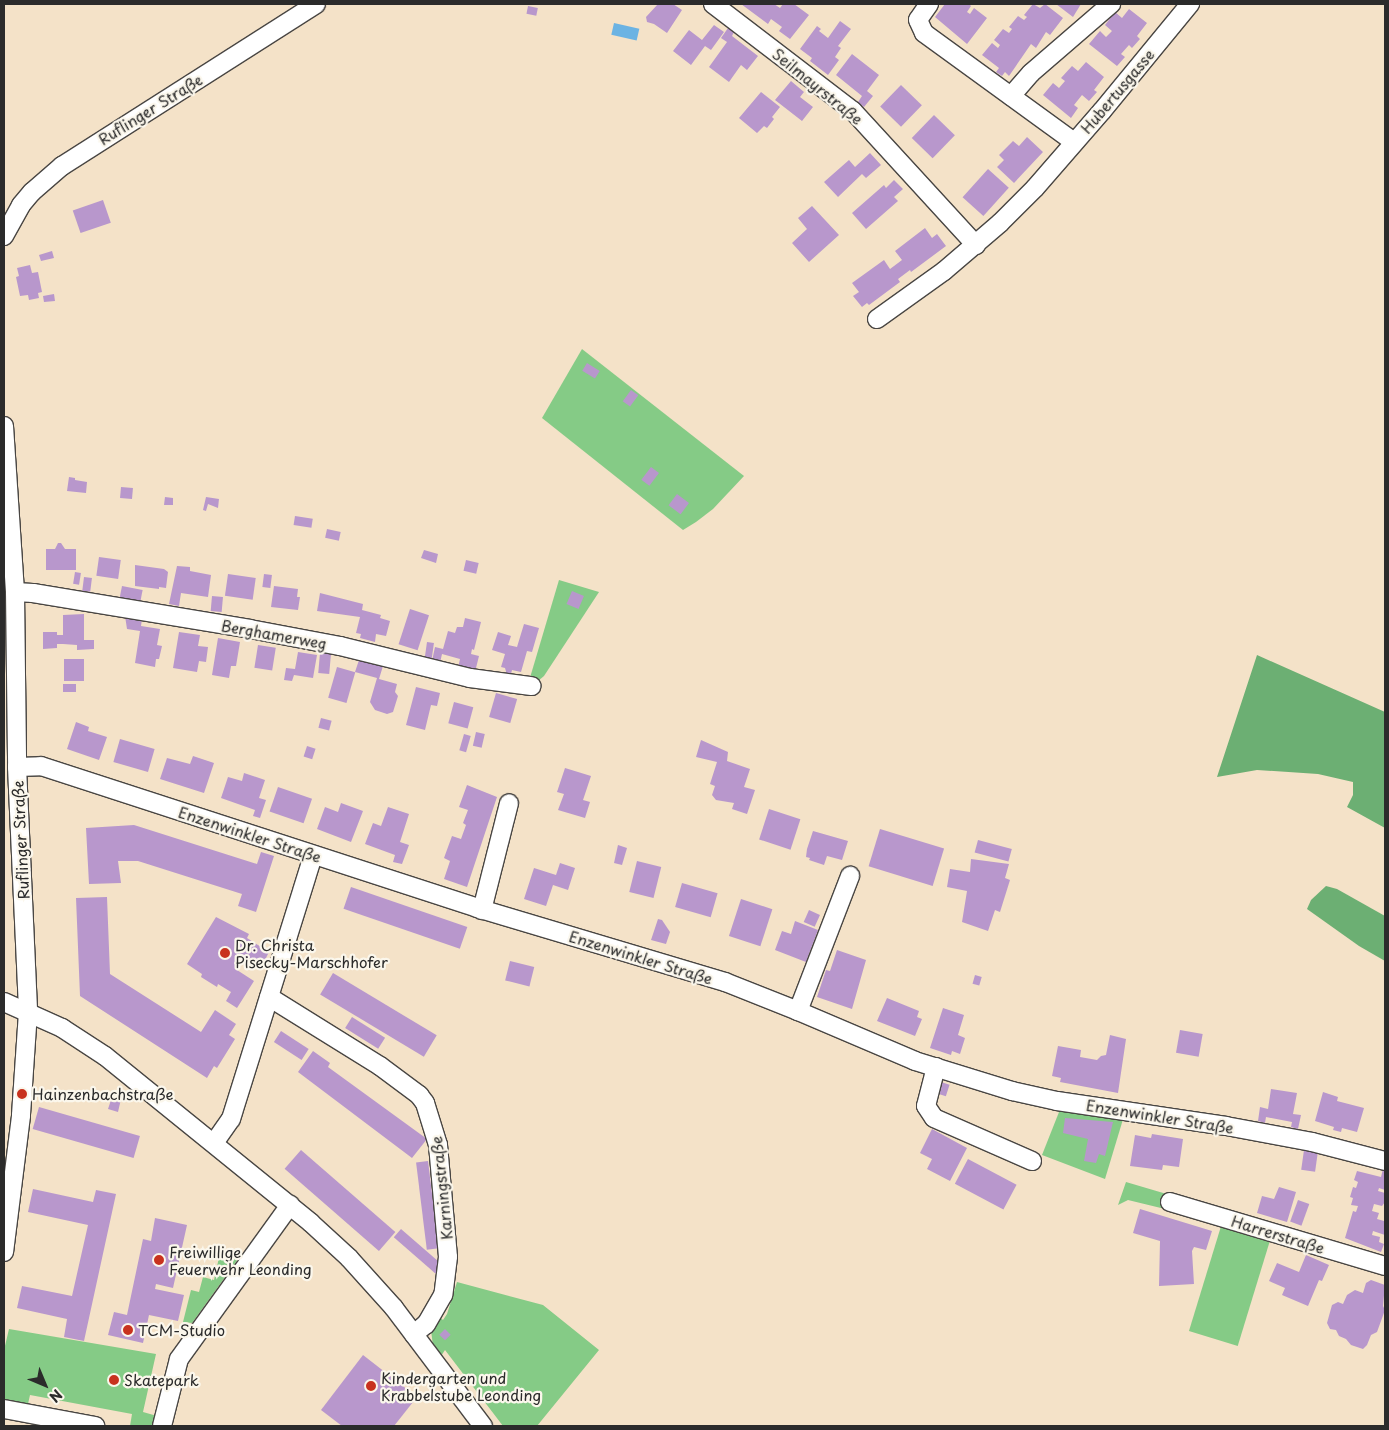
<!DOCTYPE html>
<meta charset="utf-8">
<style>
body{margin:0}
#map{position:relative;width:1389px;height:1430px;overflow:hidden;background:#f4e2c8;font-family:"Playpen Sans",sans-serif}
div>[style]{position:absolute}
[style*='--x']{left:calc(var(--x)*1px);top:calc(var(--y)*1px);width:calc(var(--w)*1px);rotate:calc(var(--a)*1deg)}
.green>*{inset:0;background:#85cb86;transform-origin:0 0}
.forest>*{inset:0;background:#6caf73}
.water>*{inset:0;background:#6bb3e3;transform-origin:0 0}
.building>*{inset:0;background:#b897cc;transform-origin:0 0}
.roads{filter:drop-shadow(1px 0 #494643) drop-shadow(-1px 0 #494643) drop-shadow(0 1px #494643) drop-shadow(0 -1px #494643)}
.minor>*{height:18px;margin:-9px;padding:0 9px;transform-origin:9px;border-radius:9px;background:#fff}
.dots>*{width:14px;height:14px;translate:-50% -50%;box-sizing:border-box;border:2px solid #fbf7ec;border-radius:50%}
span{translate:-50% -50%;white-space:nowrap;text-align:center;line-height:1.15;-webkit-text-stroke:4.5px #fbf7ec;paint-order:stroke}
.street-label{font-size:15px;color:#2b2b2b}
.poi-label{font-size:15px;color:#2b2b2b}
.left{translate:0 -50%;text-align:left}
.frame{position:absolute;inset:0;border:5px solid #2b2b2b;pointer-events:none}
.north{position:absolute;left:20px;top:1360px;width:50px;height:50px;-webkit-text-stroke:4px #fbf7ec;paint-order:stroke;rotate:135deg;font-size:14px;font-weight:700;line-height:20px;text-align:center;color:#2b2b2b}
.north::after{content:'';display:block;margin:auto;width:18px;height:22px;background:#2b2b2b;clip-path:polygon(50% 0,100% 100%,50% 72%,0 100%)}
</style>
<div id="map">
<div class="green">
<i style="clip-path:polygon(582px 349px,744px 476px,713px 509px,696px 522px,683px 530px,542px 418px)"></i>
<i style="clip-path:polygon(559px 580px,599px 592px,544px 676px,538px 681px,529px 681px)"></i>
<i style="clip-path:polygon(1061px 1107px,1124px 1116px,1105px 1179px,1042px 1155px)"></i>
<i style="clip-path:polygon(1126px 1182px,1170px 1195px,1165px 1209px,1128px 1200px,1118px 1205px)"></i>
<i style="left:1222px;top:1223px;width:51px;height:113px;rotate:17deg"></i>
<i style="clip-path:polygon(220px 1253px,241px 1255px,192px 1323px,183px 1322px,191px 1290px,199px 1292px,203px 1277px,214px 1280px)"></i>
<i style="clip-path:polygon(457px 1282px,543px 1305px,599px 1350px,537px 1426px,503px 1426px,445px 1350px,441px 1356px,433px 1346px,431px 1330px,438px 1316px,443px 1320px,447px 1314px)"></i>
<i style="clip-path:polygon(9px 1329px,156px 1354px,143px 1412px,157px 1416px,155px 1423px,151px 1426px,130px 1426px,132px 1414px,30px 1395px,28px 1404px,4px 1399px,4px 1350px)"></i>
</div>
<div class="forest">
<i style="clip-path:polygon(1257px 655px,1385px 712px,1385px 828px,1347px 807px,1353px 795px,1353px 782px,1318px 774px,1257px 770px,1217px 777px)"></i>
<i style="clip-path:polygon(1326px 886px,1337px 889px,1385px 916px,1385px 961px,1359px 946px,1307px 909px,1311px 900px)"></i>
</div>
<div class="water">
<i style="left:614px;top:23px;width:26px;height:12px;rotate:13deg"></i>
</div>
<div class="building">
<i style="clip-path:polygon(658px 4px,673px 4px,682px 10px,667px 33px,654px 24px,647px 22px,646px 17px)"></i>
<i style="clip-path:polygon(741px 4px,774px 4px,780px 8px,783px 4px,794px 4px,809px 15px,790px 39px,779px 31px,782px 27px,771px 19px,768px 24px)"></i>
<i style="clip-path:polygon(945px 4px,969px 4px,971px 6px,967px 12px,970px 14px,974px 8px,987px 18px,967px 44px,935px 17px)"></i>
<i style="clip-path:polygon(1033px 4px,1040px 8px,1045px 4px,1063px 18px,1050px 35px,1046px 32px,1036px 48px,1031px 44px,1009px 76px,1005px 72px,1002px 76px,996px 72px,999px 68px,982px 55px,992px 43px,998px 48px,1000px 45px,994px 40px,1003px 29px,1009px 33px,1012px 29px,1009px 27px,1018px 16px,1024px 20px,1027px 17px,1024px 15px)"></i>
<i style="clip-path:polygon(1056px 4px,1081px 4px,1073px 17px)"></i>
<i style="left:528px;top:6px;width:10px;height:8px;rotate:11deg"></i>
<i style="clip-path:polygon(1129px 9px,1147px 23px,1137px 36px,1140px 39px,1132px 48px,1129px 45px,1121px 54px,1125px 57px,1117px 66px,1089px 44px,1100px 31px,1106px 37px,1112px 31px,1105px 25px,1115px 12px,1122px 18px)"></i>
<i style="clip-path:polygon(840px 21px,851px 29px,838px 46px,841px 48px,835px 57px,839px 60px,828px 75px,810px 61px,812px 58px,800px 49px,817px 26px,821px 29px,819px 31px,828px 38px)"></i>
<i style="clip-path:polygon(714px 25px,724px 32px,711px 50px,705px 46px,691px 65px,673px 51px,689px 30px,702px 40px)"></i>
<i style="clip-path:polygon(728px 28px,734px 32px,732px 36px,758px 56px,747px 70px,741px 65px,729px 82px,709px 67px,727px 42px,721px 38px)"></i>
<i style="clip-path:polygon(852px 54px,879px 75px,867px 91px,873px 96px,864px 107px,858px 102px,862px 96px,836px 75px)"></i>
<i style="clip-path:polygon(1086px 62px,1104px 77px,1094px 90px,1097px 92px,1089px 101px,1082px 95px,1074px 105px,1078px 108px,1071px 118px,1043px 95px,1053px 83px,1059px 88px,1065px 81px,1061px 78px,1072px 66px,1078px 71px)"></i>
<i style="clip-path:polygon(791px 81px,804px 92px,800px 97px,813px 107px,802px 121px,775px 100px)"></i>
<i style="left:901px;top:85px;width:29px;height:30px;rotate:44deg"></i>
<i style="clip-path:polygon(761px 92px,780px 107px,772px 117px,774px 119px,767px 128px,764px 126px,757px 133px,739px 118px)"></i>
<i style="left:934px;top:115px;width:29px;height:32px;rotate:44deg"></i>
<i style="clip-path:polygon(1027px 137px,1043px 152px,1014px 183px,997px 167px,1004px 160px,999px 155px,1013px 141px,1019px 146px)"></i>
<i style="clip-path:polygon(870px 153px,881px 165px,866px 178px,862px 174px,838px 197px,824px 182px,849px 160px,855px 167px)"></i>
<i style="left:988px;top:169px;width:28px;height:38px;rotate:42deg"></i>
<i style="clip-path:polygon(894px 180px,903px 189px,894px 197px,898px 201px,866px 229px,852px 213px,884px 185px,886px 188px)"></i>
<i style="left:103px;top:200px;width:24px;height:32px;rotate:71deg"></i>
<i style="clip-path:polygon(812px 206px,839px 235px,809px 262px,792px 243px,807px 229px,798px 218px)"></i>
<i style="clip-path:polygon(925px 228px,932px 238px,937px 234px,946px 246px,911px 272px,910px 270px,898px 279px,900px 282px,869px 305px,867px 303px,862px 307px,853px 296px,859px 292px,852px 283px,884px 260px,890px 269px,902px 260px,895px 251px)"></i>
<i style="clip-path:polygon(52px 251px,54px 258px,41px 261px,39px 255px)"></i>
<i style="clip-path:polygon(30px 265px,32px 273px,38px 272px,42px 292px,38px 293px,39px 298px,29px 300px,28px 295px,20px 296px,16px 277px,19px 276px,17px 268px)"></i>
<i style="clip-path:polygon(54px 294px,55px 301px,44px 302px,43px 296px)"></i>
<i style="left:587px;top:363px;width:15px;height:9px;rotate:32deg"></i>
<i style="left:631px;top:390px;width:9px;height:14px;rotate:36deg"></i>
<i style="left:651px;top:467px;width:10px;height:16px;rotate:37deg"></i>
<i style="clip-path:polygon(69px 477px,75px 478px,75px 480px,87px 482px,86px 493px,67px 491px)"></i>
<i style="left:121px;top:487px;width:12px;height:11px;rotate:5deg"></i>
<i style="left:677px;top:494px;width:15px;height:14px;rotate:37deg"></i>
<i style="clip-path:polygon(165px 497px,173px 498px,173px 505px,164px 505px)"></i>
<i style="clip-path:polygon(206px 497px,219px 499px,218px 508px,208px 504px,206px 511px,203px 510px)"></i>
<i style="left:295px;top:516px;width:18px;height:9px;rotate:9deg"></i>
<i style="left:327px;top:529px;width:14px;height:9px;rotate:12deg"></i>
<i style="clip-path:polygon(58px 543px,61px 543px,65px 549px,76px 549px,76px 570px,46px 570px,46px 549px,55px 549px)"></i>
<i style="clip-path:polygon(424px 550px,438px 554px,436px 563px,421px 558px)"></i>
<i style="left:99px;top:557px;width:22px;height:19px;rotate:8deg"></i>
<i style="left:466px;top:560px;width:13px;height:11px;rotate:13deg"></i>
<i style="clip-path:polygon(135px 565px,164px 569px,168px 572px,166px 588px,159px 587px,159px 589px,135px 586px)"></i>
<i style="clip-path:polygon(177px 566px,190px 567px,190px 571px,211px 575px,208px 597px,181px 593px,179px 606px,169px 604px)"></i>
<i style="left:75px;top:572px;width:6px;height:12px;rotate:9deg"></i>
<i style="left:228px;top:574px;width:28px;height:22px;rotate:8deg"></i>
<i style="left:264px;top:574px;width:8px;height:13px;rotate:7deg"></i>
<i style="left:84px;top:577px;width:8px;height:14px;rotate:7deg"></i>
<i style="left:122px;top:586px;width:21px;height:12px;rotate:11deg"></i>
<i style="clip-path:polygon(274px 586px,298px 589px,297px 597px,300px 597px,298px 610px,271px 607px)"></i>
<i style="left:572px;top:591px;width:13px;height:14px;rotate:23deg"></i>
<i style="clip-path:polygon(320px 593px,363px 604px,362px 610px,381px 615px,380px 618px,390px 621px,386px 636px,376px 634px,375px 642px,360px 638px,361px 634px,356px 633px,360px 617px,317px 611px)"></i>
<i style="left:212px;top:596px;width:11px;height:15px;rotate:5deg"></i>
<i style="left:410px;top:609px;width:20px;height:37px;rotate:18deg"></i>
<i style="clip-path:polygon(84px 614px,84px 640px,94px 640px,94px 649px,77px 650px,77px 645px,63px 644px,57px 644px,57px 648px,43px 649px,43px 632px,57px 632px,57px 635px,63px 635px,63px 615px)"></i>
<i style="clip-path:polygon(125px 616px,142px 619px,141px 626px,160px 629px,157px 645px,162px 646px,159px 659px,156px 659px,155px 667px,135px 663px,140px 631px,127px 629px)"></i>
<i style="clip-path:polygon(465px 618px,481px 622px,474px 650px,472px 649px,471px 654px,479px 656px,475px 672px,458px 668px,460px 659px,442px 654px,440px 663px,432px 661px,435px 647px,443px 649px,448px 631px,455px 633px,457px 627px,463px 627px)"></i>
<i style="clip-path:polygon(524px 624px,539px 628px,532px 652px,527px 651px,521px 672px,512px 670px,511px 674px,507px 675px,505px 668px,501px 667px,505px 654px,492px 650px,498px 632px,511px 636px,508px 645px,517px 647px)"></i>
<i style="clip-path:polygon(179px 632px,200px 635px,198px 646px,208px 647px,206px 662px,199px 661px,197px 672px,173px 668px)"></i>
<i style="clip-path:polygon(218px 638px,240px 642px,236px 666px,231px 666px,229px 678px,212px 675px)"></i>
<i style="left:427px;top:642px;width:7px;height:16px;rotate:8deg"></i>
<i style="left:258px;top:645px;width:18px;height:23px;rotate:9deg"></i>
<i style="clip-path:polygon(298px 652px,317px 655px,313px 678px,294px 675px,292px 681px,284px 680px,286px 668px,295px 669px)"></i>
<i style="left:320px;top:653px;width:11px;height:20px;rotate:5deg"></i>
<i style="left:64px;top:659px;width:20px;height:22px"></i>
<i style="clip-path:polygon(359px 660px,383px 666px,379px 679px,397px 684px,395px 692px,398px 696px,393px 712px,387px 714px,375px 710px,370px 702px,377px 678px,355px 672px)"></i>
<i style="left:337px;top:667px;width:19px;height:32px;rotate:16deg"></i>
<i style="left:76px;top:684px;width:8px;height:13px;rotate:90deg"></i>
<i style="clip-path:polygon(416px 687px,440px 693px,437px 706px,431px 705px,425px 730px,406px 725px)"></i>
<i style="left:496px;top:693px;width:22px;height:25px;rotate:16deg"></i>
<i style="left:454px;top:702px;width:20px;height:22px;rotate:15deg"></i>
<i style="left:321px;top:718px;width:11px;height:10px;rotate:15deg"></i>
<i style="clip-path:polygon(76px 722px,89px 727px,88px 731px,107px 737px,99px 760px,67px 749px)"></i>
<i style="left:476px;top:732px;width:9px;height:14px;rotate:13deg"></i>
<i style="left:464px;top:734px;width:7px;height:17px;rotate:16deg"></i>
<i style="left:120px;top:739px;width:36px;height:24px;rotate:16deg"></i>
<i style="clip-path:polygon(701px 740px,728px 752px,727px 761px,750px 769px,744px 787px,755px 790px,747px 814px,732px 809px,734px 803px,716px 800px,712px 795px,715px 786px,710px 784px,717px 762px,696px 757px)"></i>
<i style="left:307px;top:746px;width:9px;height:11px;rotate:18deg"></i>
<i style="clip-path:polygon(193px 756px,214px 763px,204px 793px,160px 779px,167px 758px,190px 764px)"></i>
<i style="clip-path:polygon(565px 768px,591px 776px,583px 800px,590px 802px,585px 818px,558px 810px,564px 794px,557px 792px)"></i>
<i style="clip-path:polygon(244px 773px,265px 780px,259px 798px,266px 800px,260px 818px,253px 816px,255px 810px,221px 798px,228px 777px,242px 781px)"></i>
<i style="clip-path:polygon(467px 785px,497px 797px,467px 887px,444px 879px,450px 861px,444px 858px,452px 836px,461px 839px,466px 825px,463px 823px,468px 810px,459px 807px)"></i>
<i style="left:278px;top:787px;width:36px;height:26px;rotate:19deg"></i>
<i style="clip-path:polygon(341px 803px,363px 811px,351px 842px,317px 829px,325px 807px,338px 812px)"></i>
<i style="clip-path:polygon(388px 807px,409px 814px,400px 842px,409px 845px,402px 864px,393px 862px,395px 855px,365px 844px,373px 823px,381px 826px)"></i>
<i style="left:769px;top:809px;width:33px;height:32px;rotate:18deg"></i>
<i style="clip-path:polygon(134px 825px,257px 864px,261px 852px,274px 856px,256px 912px,238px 906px,242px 894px,138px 861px,118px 861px,121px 883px,89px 884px,86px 828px)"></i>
<i style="left:880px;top:829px;width:67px;height:39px;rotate:17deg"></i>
<i style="clip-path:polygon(813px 831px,848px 841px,842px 860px,827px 856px,824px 865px,809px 860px,810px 858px,806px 857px,807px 849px)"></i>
<i style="left:978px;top:840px;width:35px;height:13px;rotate:15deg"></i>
<i style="clip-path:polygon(618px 845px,627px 848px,622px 865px,614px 863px)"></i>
<i style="clip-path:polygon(971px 859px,1009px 864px,1005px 878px,1010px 880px,1000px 912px,995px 910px,988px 931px,962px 922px,967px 891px,947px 887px,950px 869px,970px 872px)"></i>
<i style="left:637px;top:861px;width:25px;height:32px;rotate:14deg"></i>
<i style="clip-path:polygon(560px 863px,575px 868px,568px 890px,553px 885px,546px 906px,524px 899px,534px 868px,556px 875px)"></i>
<i style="left:682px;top:883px;width:37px;height:25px;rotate:16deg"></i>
<i style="left:351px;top:887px;width:123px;height:23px;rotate:19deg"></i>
<i style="clip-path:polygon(107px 897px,110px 974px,201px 1032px,215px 1010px,236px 1024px,229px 1035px,235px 1039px,217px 1068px,214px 1066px,207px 1078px,80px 996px,76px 898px)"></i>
<i style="left:741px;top:899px;width:33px;height:39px;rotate:18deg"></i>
<i style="left:809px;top:910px;width:12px;height:13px;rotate:24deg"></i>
<i style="clip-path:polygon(216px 917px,249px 934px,247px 938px,269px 952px,260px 970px,243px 960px,237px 970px,254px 981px,237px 1008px,226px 1001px,231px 992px,218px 984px,217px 987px,201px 977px,202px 974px,187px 964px)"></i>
<i style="clip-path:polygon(658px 919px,662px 920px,670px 932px,666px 944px,651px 940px)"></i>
<i style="clip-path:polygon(795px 921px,818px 930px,806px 962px,775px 950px,782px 931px,791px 934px)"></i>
<i style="clip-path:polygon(837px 950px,866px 960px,852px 1009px,817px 997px,826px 970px,830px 971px)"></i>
<i style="left:510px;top:961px;width:25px;height:20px;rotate:14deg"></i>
<i style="left:333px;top:973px;width:121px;height:25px;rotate:31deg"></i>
<i style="left:975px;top:975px;width:7px;height:9px;rotate:16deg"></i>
<i style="clip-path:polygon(887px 998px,919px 1011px,917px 1017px,922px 1019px,915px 1036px,877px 1021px)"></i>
<i style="clip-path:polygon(943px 1008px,964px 1015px,958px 1035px,965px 1038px,960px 1054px,952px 1051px,951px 1055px,930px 1048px)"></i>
<i style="left:352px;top:1017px;width:39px;height:13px;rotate:32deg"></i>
<i style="left:1180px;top:1030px;width:23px;height:23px;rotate:10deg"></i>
<i style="left:281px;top:1031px;width:33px;height:13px;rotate:33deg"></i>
<i style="clip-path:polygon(1110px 1035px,1126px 1039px,1118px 1093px,1060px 1082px,1061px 1078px,1052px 1076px,1058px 1046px,1081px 1050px,1080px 1057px,1097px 1060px,1101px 1056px,1106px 1055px)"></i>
<i style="clip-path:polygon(313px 1051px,330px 1063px,328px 1067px,427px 1139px,412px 1158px,298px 1072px)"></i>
<i style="left:941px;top:1082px;width:9px;height:12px;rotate:18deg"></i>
<i style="clip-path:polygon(1271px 1089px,1297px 1093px,1293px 1114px,1301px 1115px,1298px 1129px,1291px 1127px,1292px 1122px,1266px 1117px,1265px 1123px,1258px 1121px,1260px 1107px,1268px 1109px)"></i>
<i style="clip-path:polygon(1323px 1092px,1338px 1097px,1337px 1101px,1364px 1108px,1357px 1132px,1342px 1128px,1341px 1132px,1333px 1130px,1334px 1127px,1315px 1121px)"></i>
<i style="clip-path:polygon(112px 1097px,121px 1099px,118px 1112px,108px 1109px)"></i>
<i style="left:39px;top:1107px;width:105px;height:23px;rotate:16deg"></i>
<i style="clip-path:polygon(1065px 1118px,1113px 1122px,1105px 1156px,1099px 1154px,1096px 1163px,1084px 1161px,1088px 1139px,1063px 1133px)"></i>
<i style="clip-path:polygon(932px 1129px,967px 1148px,950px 1181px,927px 1169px,932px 1159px,920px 1153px)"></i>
<i style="clip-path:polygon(1152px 1134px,1183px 1139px,1179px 1167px,1163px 1165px,1162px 1170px,1130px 1166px,1135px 1135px,1151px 1138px)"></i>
<i style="left:301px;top:1150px;width:125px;height:25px;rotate:41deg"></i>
<i style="left:1304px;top:1150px;width:14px;height:20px;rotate:8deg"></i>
<i style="left:968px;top:1159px;width:55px;height:28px;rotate:28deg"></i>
<i style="left:428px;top:1161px;width:88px;height:12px;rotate:83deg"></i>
<i style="clip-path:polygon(1383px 1169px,1385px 1169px,1385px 1190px,1379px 1188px,1378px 1191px,1385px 1193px,1385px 1202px,1382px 1206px,1374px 1204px,1372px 1211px,1379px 1213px,1377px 1219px,1384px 1221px,1385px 1235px,1373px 1231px,1372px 1235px,1380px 1237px,1379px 1242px,1384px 1244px,1381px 1252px,1345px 1238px,1353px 1211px,1356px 1212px,1358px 1206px,1351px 1205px,1353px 1198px,1350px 1197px,1353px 1187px,1356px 1188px,1358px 1182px,1354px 1180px,1357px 1171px,1381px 1177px)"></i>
<i style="clip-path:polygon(1279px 1187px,1296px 1192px,1287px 1222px,1257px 1213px,1262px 1196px,1274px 1199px)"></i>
<i style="clip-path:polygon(33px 1189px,93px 1202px,96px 1190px,116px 1194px,84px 1341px,64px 1337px,67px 1319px,17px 1308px,22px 1286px,72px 1296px,88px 1225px,28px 1212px)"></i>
<i style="left:1298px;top:1200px;width:12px;height:23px;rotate:20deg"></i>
<i style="clip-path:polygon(1140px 1209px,1212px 1231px,1206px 1250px,1194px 1247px,1192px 1251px,1194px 1284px,1159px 1286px,1160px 1241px,1133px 1233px)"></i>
<i style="clip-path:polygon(155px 1218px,187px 1225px,173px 1288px,156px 1284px,155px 1289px,184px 1295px,178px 1321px,149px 1315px,143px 1343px,108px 1335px,114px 1312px,127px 1315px,143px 1239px,151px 1241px)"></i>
<i style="left:401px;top:1229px;width:55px;height:11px;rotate:41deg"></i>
<i style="clip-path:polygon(1306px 1255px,1329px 1265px,1322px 1281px,1319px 1280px,1308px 1306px,1282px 1295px,1285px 1288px,1269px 1281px,1277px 1263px,1299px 1272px)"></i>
<i style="clip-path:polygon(1371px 1280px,1385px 1285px,1383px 1306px,1385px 1310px,1377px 1332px,1371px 1335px,1367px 1345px,1363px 1349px,1351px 1345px,1346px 1339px,1339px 1336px,1336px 1330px,1330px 1329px,1327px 1323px,1332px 1305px,1338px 1302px,1343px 1304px,1347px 1295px,1355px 1290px,1363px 1293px,1366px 1283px)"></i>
<i style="left:445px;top:1329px;width:8px;height:8px;rotate:45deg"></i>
<i style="clip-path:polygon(363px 1355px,417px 1397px,394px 1426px,342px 1426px,321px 1410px)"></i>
</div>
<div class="roads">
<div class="minor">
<i style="--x:713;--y:4;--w:176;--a:37.4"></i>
<i style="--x:853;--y:111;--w:182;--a:47.5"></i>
<i style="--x:929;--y:4;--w:19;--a:125"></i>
<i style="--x:918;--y:20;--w:14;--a:65"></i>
<i style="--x:924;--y:33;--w:185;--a:36"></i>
<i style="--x:1011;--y:96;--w:30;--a:-49"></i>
<i style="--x:1031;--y:73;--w:106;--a:-40.8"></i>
<i style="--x:4;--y:236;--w:35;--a:-61"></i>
<i style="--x:21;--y:205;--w:17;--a:-50"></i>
<i style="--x:32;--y:192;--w:40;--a:-41"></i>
<i style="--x:62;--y:166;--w:301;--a:-32.5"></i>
<i style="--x:877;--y:319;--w:82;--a:-35.6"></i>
<i style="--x:944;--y:271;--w:74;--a:-40.6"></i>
<i style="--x:1000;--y:223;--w:49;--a:-45"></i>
<i style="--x:1035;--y:188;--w:102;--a:-49"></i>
<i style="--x:1102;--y:111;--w:139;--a:-50.6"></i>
<i style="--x:4;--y:426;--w:166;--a:86.2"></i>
<i style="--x:15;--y:592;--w:175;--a:89.3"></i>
<i style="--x:17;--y:767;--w:245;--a:87.4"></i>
<i style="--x:28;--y:1012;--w:104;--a:93.9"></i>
<i style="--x:21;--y:1116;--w:137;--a:97.1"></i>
<i style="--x:15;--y:592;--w:18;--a:3"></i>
<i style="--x:33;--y:593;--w:220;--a:9.4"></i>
<i style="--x:250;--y:629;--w:92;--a:10.7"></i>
<i style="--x:340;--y:646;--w:134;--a:13.8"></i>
<i style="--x:470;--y:678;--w:62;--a:7.5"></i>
<i style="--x:17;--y:767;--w:24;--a:-2"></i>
<i style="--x:41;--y:766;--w:459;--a:18"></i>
<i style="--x:477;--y:908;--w:259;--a:16.6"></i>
<i style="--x:725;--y:982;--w:79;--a:21.7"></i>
<i style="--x:798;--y:1011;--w:127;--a:23.1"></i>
<i style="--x:915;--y:1061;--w:102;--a:17.2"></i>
<i style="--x:1012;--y:1091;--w:46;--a:12.5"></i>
<i style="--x:1057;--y:1101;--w:171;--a:8.4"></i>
<i style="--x:1226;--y:1126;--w:87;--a:10.5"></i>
<i style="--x:1312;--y:1142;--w:75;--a:14.6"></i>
<i style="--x:482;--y:910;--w:110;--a:-75.8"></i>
<i style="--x:269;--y:997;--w:131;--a:31.9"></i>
<i style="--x:380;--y:1066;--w:49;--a:36.6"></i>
<i style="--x:419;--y:1095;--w:10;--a:53"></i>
<i style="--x:425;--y:1103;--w:44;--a:72.8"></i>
<i style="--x:438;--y:1145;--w:112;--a:84.9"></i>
<i style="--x:448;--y:1257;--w:38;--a:97"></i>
<i style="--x:443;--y:1295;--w:34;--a:120"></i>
<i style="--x:426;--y:1324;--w:16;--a:140"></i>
<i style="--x:4;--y:1002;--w:64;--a:24.1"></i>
<i style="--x:62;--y:1028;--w:51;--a:33.1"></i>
<i style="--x:105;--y:1056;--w:265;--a:39"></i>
<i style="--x:311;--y:1223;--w:52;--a:42.6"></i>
<i style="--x:349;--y:1258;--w:67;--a:48"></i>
<i style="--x:394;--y:1308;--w:148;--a:53"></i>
<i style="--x:798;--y:1011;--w:145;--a:-68.9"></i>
<i style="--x:936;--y:1067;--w:40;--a:104.4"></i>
<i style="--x:926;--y:1106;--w:14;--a:56"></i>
<i style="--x:934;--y:1118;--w:107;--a:23.7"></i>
<i style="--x:214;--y:1143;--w:29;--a:-55"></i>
<i style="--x:231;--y:1119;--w:276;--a:-72.7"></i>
<i style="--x:1170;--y:1202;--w:224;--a:16.6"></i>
<i style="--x:4;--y:1409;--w:93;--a:10.6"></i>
<i style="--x:162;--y:1426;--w:69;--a:-75.8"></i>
<i style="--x:179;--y:1359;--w:190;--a:-54.2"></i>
</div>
</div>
<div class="dots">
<i style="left:225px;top:953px;background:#c8321e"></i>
<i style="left:22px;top:1094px;background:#c8321e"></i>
<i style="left:159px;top:1260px;background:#c8321e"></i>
<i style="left:128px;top:1330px;background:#c8321e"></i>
<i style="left:114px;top:1380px;background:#c8321e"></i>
<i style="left:371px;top:1386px;background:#c8321e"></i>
</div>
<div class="street-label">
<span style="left:818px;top:86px;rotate:39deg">Seilmayrstraße</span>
<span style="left:1117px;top:91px;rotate:-50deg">Hubertusgasse</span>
<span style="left:150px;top:109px;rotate:-32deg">Ruflinger Straße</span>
<span style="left:274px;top:634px;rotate:10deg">Berghamerweg</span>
<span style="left:250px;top:834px;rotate:18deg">Enzenwinkler Straße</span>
<span style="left:20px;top:840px;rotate:-93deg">Ruflinger Straße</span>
<span style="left:641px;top:957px;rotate:17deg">Enzenwinkler Straße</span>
<span style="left:1160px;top:1116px;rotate:9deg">Enzenwinkler Straße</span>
<span style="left:441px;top:1188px;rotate:-96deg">Karningstraße</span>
<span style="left:1278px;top:1234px;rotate:17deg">Harrerstraße</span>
</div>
<div class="poi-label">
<span class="left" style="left:235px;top:953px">Dr. Christa<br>Pisecky-Marschhofer</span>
<span class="left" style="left:32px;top:1094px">Hainzenbachstraße</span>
<span class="left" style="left:169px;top:1260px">Freiwillige<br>Feuerwehr Leonding</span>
<span class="left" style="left:138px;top:1330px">TCM-Studio</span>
<span class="left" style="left:381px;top:1386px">Kindergarten und<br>Krabbelstube Leonding</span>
<span class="left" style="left:124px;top:1380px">Skatepark</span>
</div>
<div class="frame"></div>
<div class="north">N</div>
</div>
